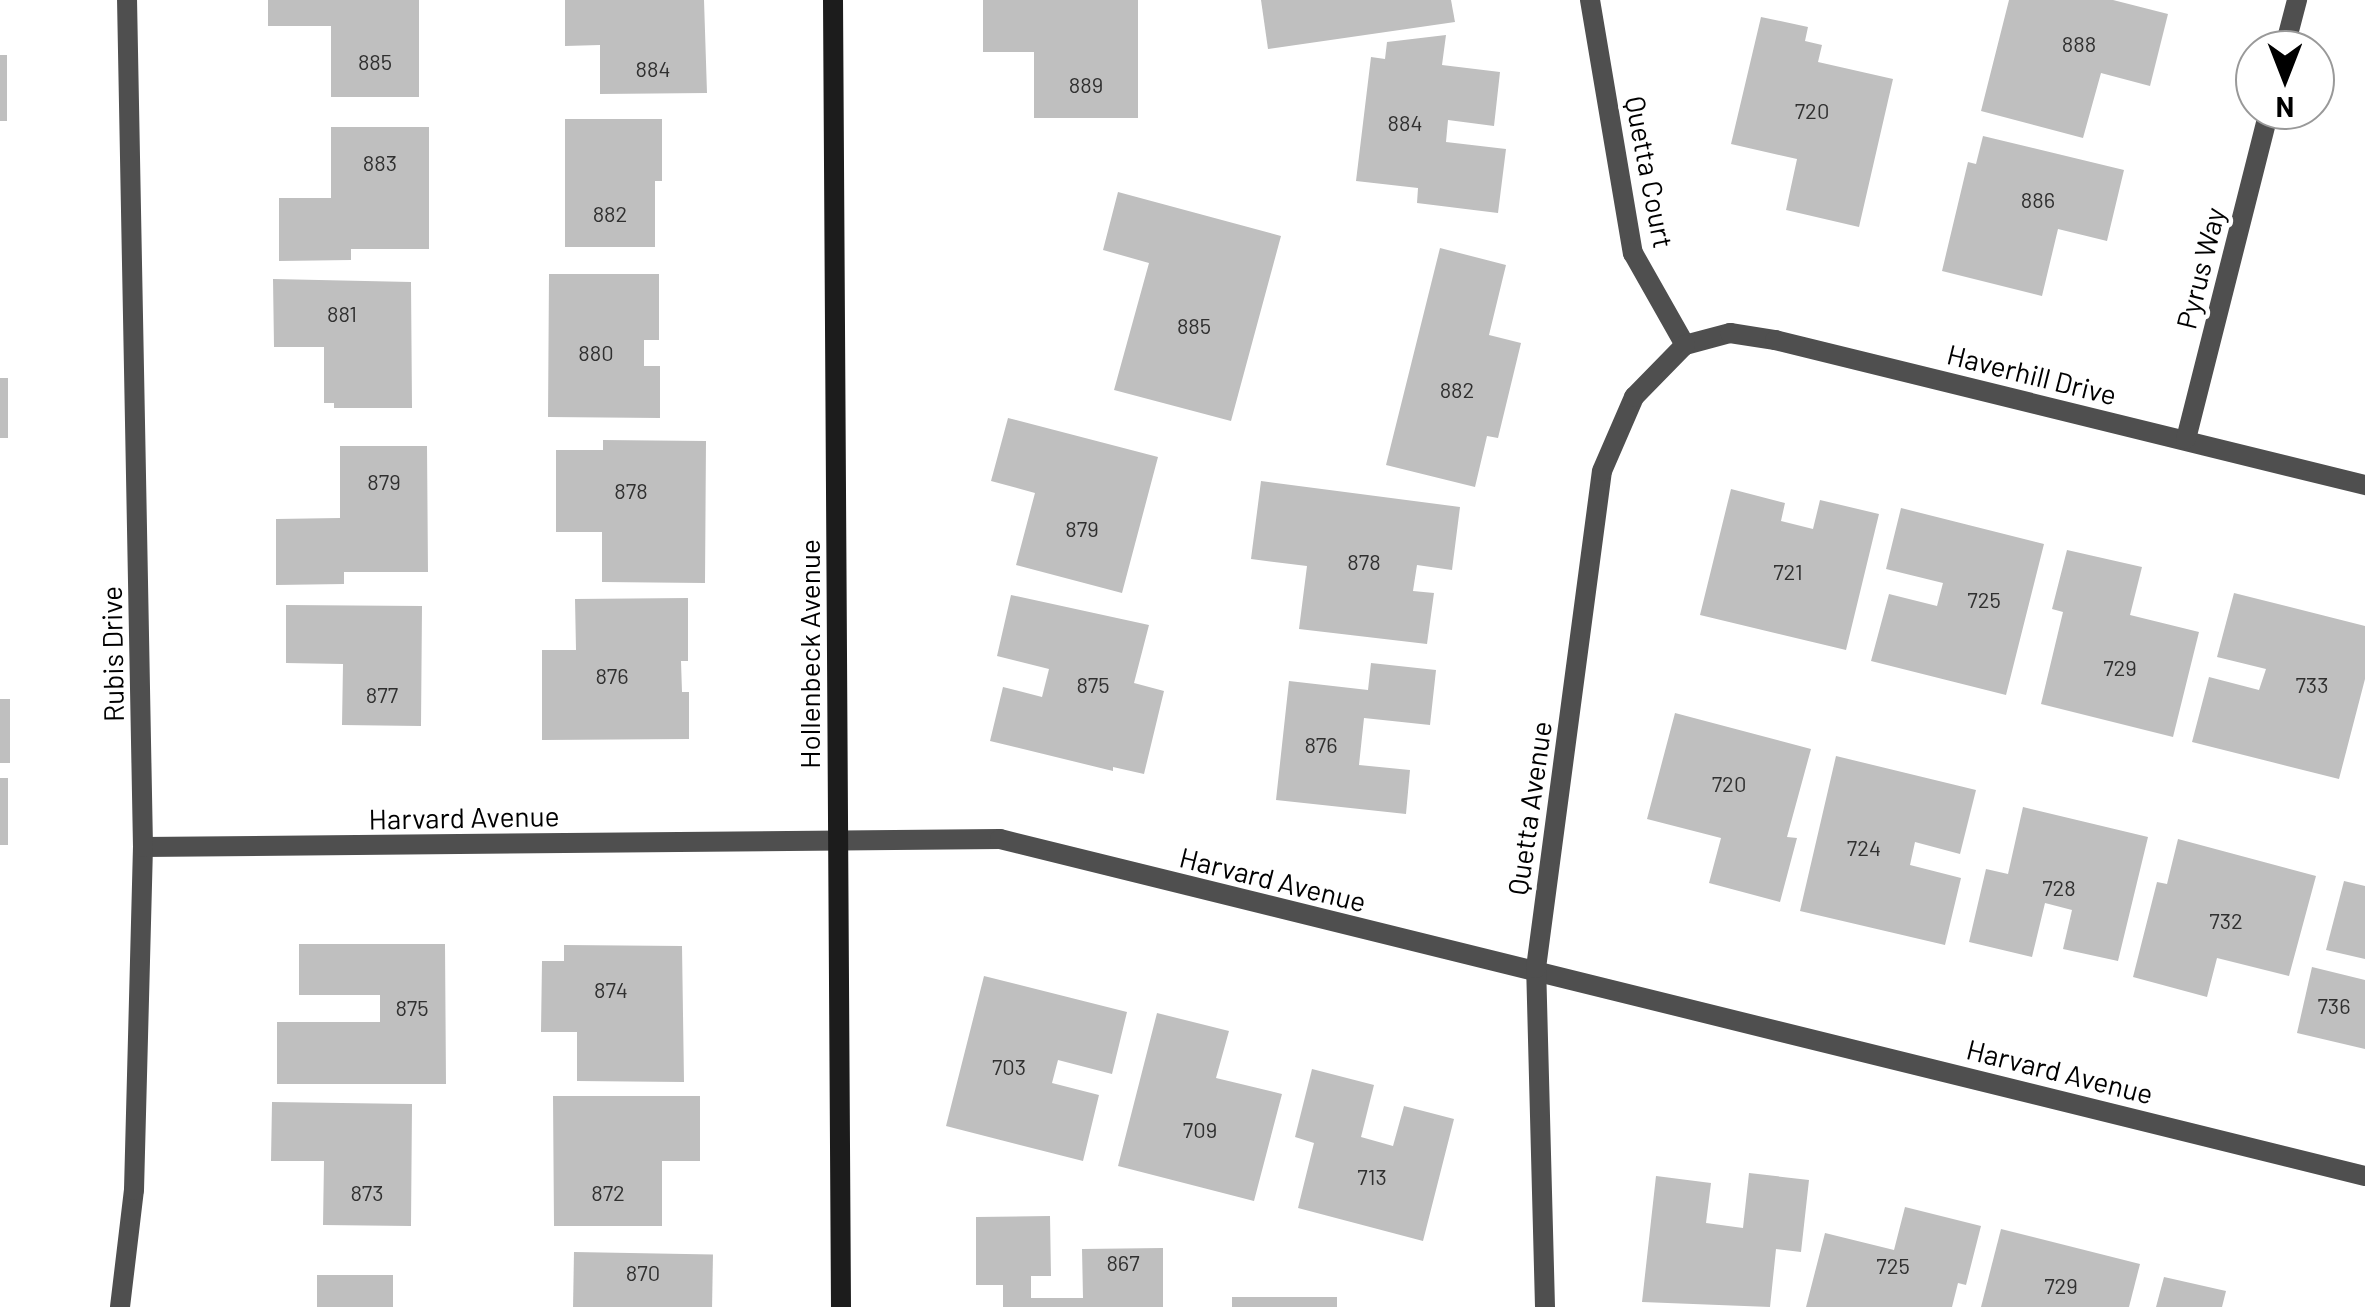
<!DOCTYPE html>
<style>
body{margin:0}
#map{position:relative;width:2365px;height:1307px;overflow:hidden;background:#fff;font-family:Barlow,sans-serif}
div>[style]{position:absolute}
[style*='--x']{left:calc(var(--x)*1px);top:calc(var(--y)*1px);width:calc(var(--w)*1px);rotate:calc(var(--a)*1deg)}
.building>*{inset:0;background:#bfbfbf;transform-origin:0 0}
.street>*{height:20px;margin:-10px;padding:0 10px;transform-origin:10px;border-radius:10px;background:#4f4f4f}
.secondary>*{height:20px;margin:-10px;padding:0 10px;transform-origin:10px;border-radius:10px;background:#1c1c1c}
span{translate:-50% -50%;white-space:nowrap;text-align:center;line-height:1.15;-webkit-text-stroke:9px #fff;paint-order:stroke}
.number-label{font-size:22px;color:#303030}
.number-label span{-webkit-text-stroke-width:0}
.street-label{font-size:28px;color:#000}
.north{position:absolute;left:2235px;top:30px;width:100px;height:100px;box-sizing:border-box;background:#fff;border:2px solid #999;border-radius:50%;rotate:180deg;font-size:28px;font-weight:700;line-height:40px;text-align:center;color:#000}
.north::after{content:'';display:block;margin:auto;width:35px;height:45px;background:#000;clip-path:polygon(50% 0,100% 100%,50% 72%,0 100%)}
</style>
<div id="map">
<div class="building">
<i style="clip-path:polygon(268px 0,419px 0,419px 97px,331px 97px,331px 26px,268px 26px)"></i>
<i style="clip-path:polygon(565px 0,704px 0,707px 93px,600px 94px,600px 45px,565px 46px)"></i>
<i style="clip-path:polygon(983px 0,1138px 0,1138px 118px,1034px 118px,1034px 52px,983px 52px)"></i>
<i style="clip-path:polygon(1261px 0,1451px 0,1455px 22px,1268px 49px)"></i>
<i style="clip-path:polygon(2009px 0,2113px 0,2168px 14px,2150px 86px,2101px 73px,2083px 138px,1981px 111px)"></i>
<i style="clip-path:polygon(1761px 17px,1808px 27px,1805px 41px,1822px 45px,1818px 62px,1893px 79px,1859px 227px,1786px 210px,1797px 159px,1731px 144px)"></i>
<i style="clip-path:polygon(1446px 35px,1442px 65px,1500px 72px,1494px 126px,1448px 120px,1446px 142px,1506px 149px,1498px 213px,1417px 203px,1418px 188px,1356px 181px,1371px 57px,1385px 59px,1387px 42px)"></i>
<i style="left:0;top:55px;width:7px;height:66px"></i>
<i style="clip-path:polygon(565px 119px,662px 119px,662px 181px,655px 181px,655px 247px,565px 247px)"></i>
<i style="clip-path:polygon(331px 127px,429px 127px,429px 249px,351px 249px,351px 260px,279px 261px,279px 198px,331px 198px)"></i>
<i style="clip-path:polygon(1983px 136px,2124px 170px,2107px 241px,2058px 229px,2042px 296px,1942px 271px,1968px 162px,1976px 164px)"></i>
<i style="clip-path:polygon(1118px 192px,1281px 236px,1231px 421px,1114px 390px,1149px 263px,1103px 250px)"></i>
<i style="clip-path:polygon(1440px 248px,1506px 265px,1489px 335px,1521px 343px,1498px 438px,1487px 436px,1475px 487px,1386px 465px)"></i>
<i style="clip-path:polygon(549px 274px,659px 274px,659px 340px,644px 340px,644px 366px,660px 366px,660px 418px,548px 417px)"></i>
<i style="clip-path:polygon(273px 279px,411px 282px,412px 408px,334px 408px,334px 403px,324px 403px,324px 347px,274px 347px)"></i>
<i style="left:0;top:378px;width:8px;height:60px"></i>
<i style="clip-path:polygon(1008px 418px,1158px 457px,1122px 593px,1016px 565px,1035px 493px,991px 481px)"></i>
<i style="clip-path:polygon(603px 440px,706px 441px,705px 583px,602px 582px,602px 532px,556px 532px,556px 450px,603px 450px)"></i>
<i style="clip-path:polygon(340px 446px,427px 446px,428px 572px,344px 572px,344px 584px,276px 585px,276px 519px,340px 518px)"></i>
<i style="clip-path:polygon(1261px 481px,1460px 507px,1452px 570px,1417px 565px,1413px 591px,1434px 593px,1427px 644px,1299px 629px,1307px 566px,1251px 559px)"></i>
<i style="clip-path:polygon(1731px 489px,1785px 503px,1781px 521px,1813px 529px,1820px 500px,1879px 514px,1846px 650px,1700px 615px)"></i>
<i style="clip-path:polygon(1901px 508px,2044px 544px,2006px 695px,1871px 661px,1889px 594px,1937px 606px,1943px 583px,1886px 569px)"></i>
<i style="clip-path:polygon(2067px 550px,2142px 567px,2130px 615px,2199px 632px,2173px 737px,2041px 704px,2063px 612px,2052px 609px)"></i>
<i style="clip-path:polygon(2234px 593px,2365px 626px,2365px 679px,2339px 779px,2192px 742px,2209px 677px,2259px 690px,2266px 669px,2217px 657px)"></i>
<i style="clip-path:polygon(1011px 595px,1149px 625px,1134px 683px,1164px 691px,1144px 774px,1113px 767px,1113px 771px,990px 741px,1003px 687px,1042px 697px,1049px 669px,997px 656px)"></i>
<i style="clip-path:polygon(688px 598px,688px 661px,681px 661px,682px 692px,689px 692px,689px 739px,542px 740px,542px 650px,576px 650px,575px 599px)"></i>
<i style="clip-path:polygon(286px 605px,422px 606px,421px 726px,342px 725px,343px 664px,286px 663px)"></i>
<i style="clip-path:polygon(1371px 663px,1436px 670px,1430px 725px,1364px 718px,1359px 765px,1410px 770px,1406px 814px,1276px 800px,1289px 681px,1368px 690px)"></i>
<i style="left:0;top:699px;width:10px;height:64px"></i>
<i style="clip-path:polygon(1675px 713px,1811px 749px,1787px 837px,1797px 838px,1780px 902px,1709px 883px,1721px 838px,1647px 819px)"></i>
<i style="clip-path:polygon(1836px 756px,1976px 790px,1960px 854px,1915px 842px,1910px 865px,1961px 878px,1945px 945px,1800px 911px)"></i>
<i style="left:0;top:778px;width:8px;height:67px"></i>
<i style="clip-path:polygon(2023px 807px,2148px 837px,2118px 961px,2063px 949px,2072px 910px,2045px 903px,2032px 957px,1969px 942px,1986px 869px,2008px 874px)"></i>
<i style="clip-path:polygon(2178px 839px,2316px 876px,2289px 976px,2217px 958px,2207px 997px,2133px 977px,2157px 882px,2167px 884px)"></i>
<i style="clip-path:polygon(2344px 881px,2365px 886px,2365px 959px,2326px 950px)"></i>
<i style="clip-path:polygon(299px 944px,445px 944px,446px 1084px,277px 1084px,277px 1022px,380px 1022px,380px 995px,299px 995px)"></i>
<i style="clip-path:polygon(564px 945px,682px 946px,684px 1082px,577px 1081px,577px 1032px,541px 1032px,542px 961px,564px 961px)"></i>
<i style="clip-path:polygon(2312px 967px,2365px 980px,2365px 1049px,2297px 1033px)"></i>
<i style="clip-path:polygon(984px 976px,1127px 1012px,1112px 1074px,1058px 1060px,1052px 1083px,1099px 1095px,1083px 1161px,946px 1126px)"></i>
<i style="clip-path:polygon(1157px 1013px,1229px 1031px,1216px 1078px,1282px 1094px,1254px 1201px,1118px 1166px)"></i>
<i style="clip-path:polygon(1312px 1069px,1374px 1085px,1361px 1137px,1393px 1146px,1404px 1106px,1454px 1119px,1423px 1241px,1298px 1208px,1314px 1143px,1295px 1137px)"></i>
<i style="clip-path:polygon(553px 1096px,700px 1096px,700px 1161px,662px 1161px,662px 1226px,554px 1226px)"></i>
<i style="clip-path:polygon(272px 1102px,412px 1104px,411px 1226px,323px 1225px,324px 1161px,271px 1161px)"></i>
<i style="clip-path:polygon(1749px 1173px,1809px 1180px,1801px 1252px,1776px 1249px,1770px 1307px,1642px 1302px,1656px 1176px,1711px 1183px,1706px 1223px,1743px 1228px)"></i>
<i style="clip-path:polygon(1905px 1207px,1981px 1226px,1966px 1285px,1958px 1283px,1952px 1307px,1806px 1307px,1825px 1233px,1894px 1250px)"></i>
<i style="clip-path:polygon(1050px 1216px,1051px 1276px,1031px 1276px,1031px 1298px,1083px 1298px,1082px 1249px,1163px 1248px,1163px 1307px,1003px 1307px,1003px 1285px,976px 1285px,976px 1217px)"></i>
<i style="clip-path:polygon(2001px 1229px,2140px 1264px,2129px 1307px,1981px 1307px)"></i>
<i style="left:574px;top:1252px;width:139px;height:55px;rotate:1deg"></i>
<i style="left:393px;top:1275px;width:32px;height:76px;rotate:90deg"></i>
<i style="clip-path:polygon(2164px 1277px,2226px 1291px,2222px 1307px,2156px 1307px)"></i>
<i style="left:1337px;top:1297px;width:10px;height:105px;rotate:90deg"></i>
</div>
<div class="street">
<i style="--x:1590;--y:0;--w:257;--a:80.4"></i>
<i style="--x:1633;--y:253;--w:106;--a:60.5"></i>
<i style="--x:2284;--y:50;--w:52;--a:-75.4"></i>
<i style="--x:1685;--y:345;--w:47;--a:-14.9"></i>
<i style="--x:1730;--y:333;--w:46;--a:8.8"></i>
<i style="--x:1775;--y:340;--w:608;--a:13.81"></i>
<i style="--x:2186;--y:439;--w:339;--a:-75.8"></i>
<i style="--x:143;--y:847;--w:857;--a:-0.53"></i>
<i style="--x:1000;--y:839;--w:1406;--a:13.87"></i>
<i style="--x:120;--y:1307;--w:118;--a:-83.2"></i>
<i style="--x:134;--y:1190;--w:343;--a:-88.5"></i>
<i style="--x:143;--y:847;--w:847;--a:-91.08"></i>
<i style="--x:1545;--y:1307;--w:339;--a:-91.5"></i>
<i style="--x:1536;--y:968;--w:501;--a:-82.44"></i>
<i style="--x:1602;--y:471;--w:81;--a:-66.6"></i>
<i style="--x:1634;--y:397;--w:73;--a:-45.6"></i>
</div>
<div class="secondary">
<i style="--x:833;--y:0;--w:1307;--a:89.65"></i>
</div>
<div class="number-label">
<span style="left:2079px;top:44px">888</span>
<span style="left:375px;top:62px">885</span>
<span style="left:653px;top:69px">884</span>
<span style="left:1086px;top:85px">889</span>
<span style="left:1812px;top:111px">720</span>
<span style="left:1405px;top:123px">884</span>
<span style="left:380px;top:163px">883</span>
<span style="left:2038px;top:200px">886</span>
<span style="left:610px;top:214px">882</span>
<span style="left:342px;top:314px">881</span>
<span style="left:1194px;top:326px">885</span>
<span style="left:596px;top:353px">880</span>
<span style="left:1457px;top:390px">882</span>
<span style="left:384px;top:482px">879</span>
<span style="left:631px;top:491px">878</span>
<span style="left:1082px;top:529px">879</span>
<span style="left:1364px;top:562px">878</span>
<span style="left:1788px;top:572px">721</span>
<span style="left:1984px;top:600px">725</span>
<span style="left:2120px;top:668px">729</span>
<span style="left:612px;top:676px">876</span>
<span style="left:1093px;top:685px">875</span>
<span style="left:2312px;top:685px">733</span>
<span style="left:382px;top:695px">877</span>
<span style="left:1321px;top:745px">876</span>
<span style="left:1729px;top:784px">720</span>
<span style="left:1864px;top:848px">724</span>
<span style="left:2059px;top:888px">728</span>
<span style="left:2226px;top:921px">732</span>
<span style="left:611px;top:990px">874</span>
<span style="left:2334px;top:1006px">736</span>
<span style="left:412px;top:1008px">875</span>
<span style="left:1009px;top:1067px">703</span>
<span style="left:1200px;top:1130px">709</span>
<span style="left:1372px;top:1177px">713</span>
<span style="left:367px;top:1193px">873</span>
<span style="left:608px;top:1193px">872</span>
<span style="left:1123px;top:1263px">867</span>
<span style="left:1893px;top:1266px">725</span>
<span style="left:643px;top:1273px">870</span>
<span style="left:2061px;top:1286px">729</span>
</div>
<div class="street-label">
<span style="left:1650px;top:172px;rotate:79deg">Quetta Court</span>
<span style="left:2200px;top:268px;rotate:-76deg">Pyrus Way</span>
<span style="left:2032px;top:374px;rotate:14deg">Haverhill Drive</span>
<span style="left:112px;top:654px;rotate:-91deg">Rubis Drive</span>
<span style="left:809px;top:654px;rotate:-90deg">Hollenbeck Avenue</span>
<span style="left:1529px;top:808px;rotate:-82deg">Quetta Avenue</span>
<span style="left:464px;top:817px;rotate:-1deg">Harvard Avenue</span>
<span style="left:1273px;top:879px;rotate:14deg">Harvard Avenue</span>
<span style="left:2060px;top:1071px;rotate:14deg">Harvard Avenue</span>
</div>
<div class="north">N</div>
</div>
